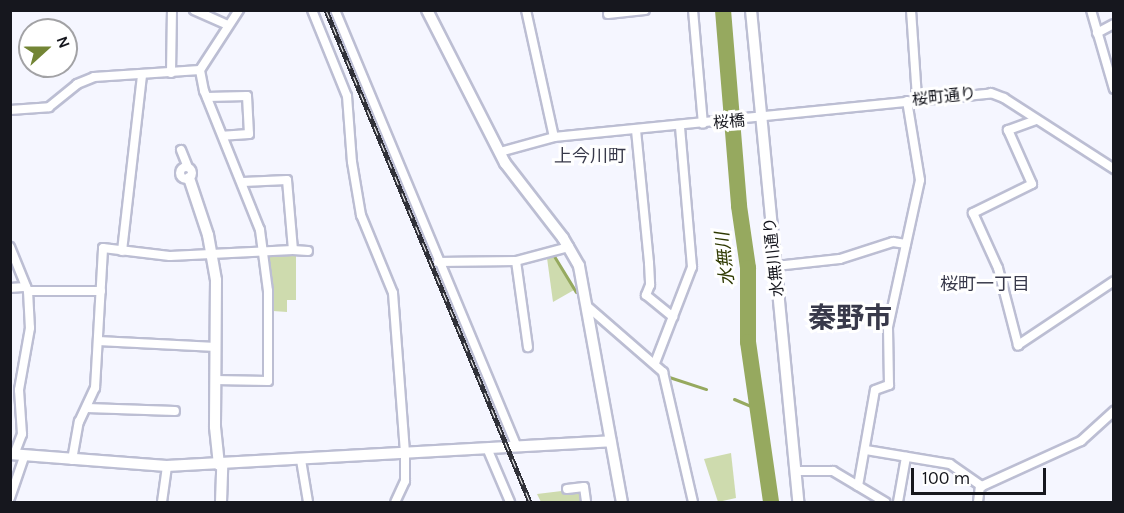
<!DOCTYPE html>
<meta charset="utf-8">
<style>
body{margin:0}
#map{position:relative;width:1124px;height:513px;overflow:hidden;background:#f5f6ff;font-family:Karla,"Noto Sans JP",sans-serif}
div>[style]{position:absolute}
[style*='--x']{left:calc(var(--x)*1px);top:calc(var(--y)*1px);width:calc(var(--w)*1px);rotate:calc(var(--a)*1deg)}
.green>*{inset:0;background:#cedbae}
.stream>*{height:3px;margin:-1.5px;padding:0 1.5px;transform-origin:1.5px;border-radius:1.5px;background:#96a95f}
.river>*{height:16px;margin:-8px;padding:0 8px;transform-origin:8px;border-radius:8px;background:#96a95f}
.roads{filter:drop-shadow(2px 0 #bcbed3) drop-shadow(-2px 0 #bcbed3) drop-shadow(0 2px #bcbed3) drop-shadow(0 -2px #bcbed3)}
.minor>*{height:8px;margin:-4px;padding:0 4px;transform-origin:4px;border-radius:4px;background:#fff}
.minor>.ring{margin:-4px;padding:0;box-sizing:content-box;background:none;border:8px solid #fff;border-radius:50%}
.tertiary>*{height:10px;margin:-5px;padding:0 5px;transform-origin:5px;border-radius:5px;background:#fff}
.rail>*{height:5px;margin-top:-2.5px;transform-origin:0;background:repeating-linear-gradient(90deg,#fff 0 9px,#303139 0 18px);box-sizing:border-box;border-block:2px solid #303139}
span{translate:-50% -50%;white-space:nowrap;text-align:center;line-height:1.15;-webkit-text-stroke:6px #fff;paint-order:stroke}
.street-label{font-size:16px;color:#16171e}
.neighbourhood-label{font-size:18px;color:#38394a}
.water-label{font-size:18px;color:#2e3900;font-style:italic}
.town-label{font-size:28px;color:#38394a;font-weight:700}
.frame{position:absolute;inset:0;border:12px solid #16171e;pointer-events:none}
.north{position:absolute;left:18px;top:18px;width:60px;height:60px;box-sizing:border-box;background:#fff;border:2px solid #a2a2a5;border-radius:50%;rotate:69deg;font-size:16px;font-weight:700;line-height:24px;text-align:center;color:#16171e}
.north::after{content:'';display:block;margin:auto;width:21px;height:27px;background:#738535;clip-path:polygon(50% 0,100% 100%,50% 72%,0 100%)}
.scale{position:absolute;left:911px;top:468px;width:135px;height:27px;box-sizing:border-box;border:3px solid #16171e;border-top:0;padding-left:8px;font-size:18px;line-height:21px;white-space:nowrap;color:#16171e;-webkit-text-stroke:4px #fff;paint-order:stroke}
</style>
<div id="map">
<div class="green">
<i style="clip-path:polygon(296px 252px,296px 300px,287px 300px,287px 312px,273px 311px,268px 257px,272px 254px)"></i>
<i style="clip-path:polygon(553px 256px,574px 290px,553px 302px,547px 258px)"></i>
<i style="clip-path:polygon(731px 453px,736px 498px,718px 502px,704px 459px)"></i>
<i style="clip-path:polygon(578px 489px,581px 502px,541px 502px,537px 494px)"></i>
</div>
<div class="stream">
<i style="--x:554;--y:256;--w:42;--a:58.6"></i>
<i style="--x:669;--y:377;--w:39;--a:18"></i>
<i style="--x:734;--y:399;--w:28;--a:23"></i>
</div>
<div class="river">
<i style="--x:723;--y:10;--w:197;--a:85.3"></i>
<i style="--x:739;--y:206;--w:63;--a:81.7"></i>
<i style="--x:748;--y:268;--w:74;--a:90"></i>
<i style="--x:748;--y:342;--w:162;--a:81.8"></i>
</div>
<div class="roads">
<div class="minor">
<i style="--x:194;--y:10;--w:36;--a:24"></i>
<i style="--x:312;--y:10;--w:93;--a:67.9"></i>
<i style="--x:347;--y:96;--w:66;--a:85.7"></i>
<i style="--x:352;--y:162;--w:54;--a:80.4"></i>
<i style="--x:361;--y:215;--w:84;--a:67.7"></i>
<i style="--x:393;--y:293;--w:161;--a:85.7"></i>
<i style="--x:405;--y:454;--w:27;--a:90"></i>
<i style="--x:405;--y:481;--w:23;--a:115"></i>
<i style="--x:335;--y:10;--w:473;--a:67.4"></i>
<i style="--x:526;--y:10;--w:130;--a:77.6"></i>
<i style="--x:693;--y:10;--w:114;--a:85"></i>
<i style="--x:911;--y:10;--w:89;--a:86.1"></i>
<i style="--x:1091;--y:10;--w:82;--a:73.8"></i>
<i style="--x:608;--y:14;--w:37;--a:-6"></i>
<i style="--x:1097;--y:33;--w:19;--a:-28"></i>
<i style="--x:171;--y:73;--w:63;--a:-89.1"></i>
<i style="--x:207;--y:97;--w:40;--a:-1.4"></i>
<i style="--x:247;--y:96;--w:38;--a:87"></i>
<i style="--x:249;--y:134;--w:26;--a:176"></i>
<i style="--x:10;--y:110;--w:39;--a:-4"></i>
<i style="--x:49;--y:107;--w:36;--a:-39"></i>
<i style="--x:77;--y:84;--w:18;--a:-22"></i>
<i style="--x:94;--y:77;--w:106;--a:-3.8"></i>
<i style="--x:1036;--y:120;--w:30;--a:160"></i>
<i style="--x:1008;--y:130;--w:59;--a:66"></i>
<i style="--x:1032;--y:184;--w:66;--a:153.8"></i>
<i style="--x:973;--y:213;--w:60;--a:65.6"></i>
<i style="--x:998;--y:268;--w:80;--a:75.4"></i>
<i style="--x:1018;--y:345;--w:115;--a:-33.7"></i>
<i style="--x:636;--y:130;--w:134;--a:84.4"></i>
<i style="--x:649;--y:263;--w:22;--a:87"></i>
<i style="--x:650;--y:285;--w:11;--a:112"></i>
<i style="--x:646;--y:295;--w:35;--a:39"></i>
<i style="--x:181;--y:150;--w:18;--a:68"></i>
<i style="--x:500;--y:152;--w:56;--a:-15.5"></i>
<i style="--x:554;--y:137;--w:439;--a:-5.7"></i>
<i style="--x:991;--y:93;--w:14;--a:21"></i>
<i style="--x:1004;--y:98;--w:131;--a:32.8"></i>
<i class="ring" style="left:180px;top:167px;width:4px;height:4px"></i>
<i style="--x:10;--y:247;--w:48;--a:67.8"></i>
<i style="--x:28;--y:291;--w:37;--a:87"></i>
<i style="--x:30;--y:328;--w:63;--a:100.1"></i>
<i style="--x:19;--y:390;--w:44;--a:86.1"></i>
<i style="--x:22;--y:434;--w:22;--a:111"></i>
<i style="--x:293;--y:250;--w:15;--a:4"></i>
<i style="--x:122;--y:251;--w:176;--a:-83.5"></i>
<i style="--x:516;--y:261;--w:87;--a:82.1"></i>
<i style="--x:438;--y:262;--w:78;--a:-0.7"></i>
<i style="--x:516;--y:261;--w:55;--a:-14.8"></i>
<i style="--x:776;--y:266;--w:64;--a:-6.2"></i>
<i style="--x:840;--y:259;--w:56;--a:-17.8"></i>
<i style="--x:893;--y:242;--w:13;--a:9"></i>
<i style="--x:10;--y:288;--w:16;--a:-4"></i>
<i style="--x:28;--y:291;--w:73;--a:0"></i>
<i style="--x:587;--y:306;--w:101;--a:41"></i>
<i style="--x:663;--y:372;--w:133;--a:77"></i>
<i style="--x:98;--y:341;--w:118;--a:2.9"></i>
<i style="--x:655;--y:363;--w:103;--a:-68.9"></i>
<i style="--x:692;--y:267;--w:142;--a:-94.9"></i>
<i style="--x:215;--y:380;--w:53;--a:1.1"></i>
<i style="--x:268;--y:381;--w:90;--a:-90"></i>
<i style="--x:268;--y:291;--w:62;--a:-97.5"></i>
<i style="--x:260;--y:230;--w:150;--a:-111.9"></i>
<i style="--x:204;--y:91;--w:21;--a:-101"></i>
<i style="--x:200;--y:70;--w:72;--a:-57"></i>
<i style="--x:87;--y:408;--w:88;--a:2"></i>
<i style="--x:487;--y:448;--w:59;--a:66.9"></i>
<i style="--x:866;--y:450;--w:85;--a:9.5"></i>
<i style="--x:950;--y:464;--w:39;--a:35"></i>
<i style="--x:982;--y:486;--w:109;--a:-24.4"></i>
<i style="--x:1081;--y:441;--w:45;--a:-42.3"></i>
<i style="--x:72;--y:460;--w:39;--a:-80"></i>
<i style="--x:79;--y:422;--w:38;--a:-65"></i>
<i style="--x:95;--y:388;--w:140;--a:-86.7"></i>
<i style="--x:103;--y:248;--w:67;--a:6.8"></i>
<i style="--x:170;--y:256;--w:123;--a:-2.8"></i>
<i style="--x:293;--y:250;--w:70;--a:-94.9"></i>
<i style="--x:287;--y:180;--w:44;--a:177.4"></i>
<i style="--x:301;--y:460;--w:43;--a:80.5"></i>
<i style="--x:795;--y:471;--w:38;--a:0"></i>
<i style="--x:833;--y:471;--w:61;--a:30.8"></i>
<i style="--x:858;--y:486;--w:97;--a:-80"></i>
<i style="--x:875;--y:390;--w:15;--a:-20"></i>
<i style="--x:889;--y:385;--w:58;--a:-91"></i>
<i style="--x:888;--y:327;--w:150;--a:-77.7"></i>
<i style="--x:920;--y:180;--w:80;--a:-99.3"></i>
<i style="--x:567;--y:489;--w:17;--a:-7"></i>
<i style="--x:584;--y:487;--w:15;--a:82"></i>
<i style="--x:10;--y:498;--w:43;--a:-71.1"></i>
<i style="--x:162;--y:502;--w:36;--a:-82"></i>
<i style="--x:898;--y:502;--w:46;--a:-79.9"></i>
<i style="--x:978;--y:502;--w:16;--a:-83"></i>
</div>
<div class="tertiary">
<i style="--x:427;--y:10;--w:172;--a:63"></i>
<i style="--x:505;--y:163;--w:95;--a:52.3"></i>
<i style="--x:563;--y:238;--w:32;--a:60"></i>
<i style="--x:579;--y:266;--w:240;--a:79.7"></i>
<i style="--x:751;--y:10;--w:494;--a:84.5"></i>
<i style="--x:189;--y:178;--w:60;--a:71.6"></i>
<i style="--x:208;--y:235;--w:46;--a:79.9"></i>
<i style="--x:216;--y:280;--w:147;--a:90.4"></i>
<i style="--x:215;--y:427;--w:38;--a:84"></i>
<i style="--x:10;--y:454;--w:157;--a:4.4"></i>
<i style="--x:167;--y:466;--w:444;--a:-3.2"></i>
<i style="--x:221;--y:502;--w:37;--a:-88"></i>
</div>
</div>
<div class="rail">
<i style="--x:326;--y:10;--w:533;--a:67.48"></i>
</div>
<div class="street-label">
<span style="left:944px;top:97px;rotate:-6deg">桜町通り</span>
<span style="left:729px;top:122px;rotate:-5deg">桜橋</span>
<span style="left:774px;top:257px;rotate:-96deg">水無川通り</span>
</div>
<div class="neighbourhood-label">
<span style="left:590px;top:156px">上今川町</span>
<span style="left:985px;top:284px">桜町一丁目</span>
</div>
<div class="water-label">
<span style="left:725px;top:259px;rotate:-96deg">水無川</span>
</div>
<div class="town-label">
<span style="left:850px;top:318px">秦野市</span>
</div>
<div class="frame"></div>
<div class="north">N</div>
<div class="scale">100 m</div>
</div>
